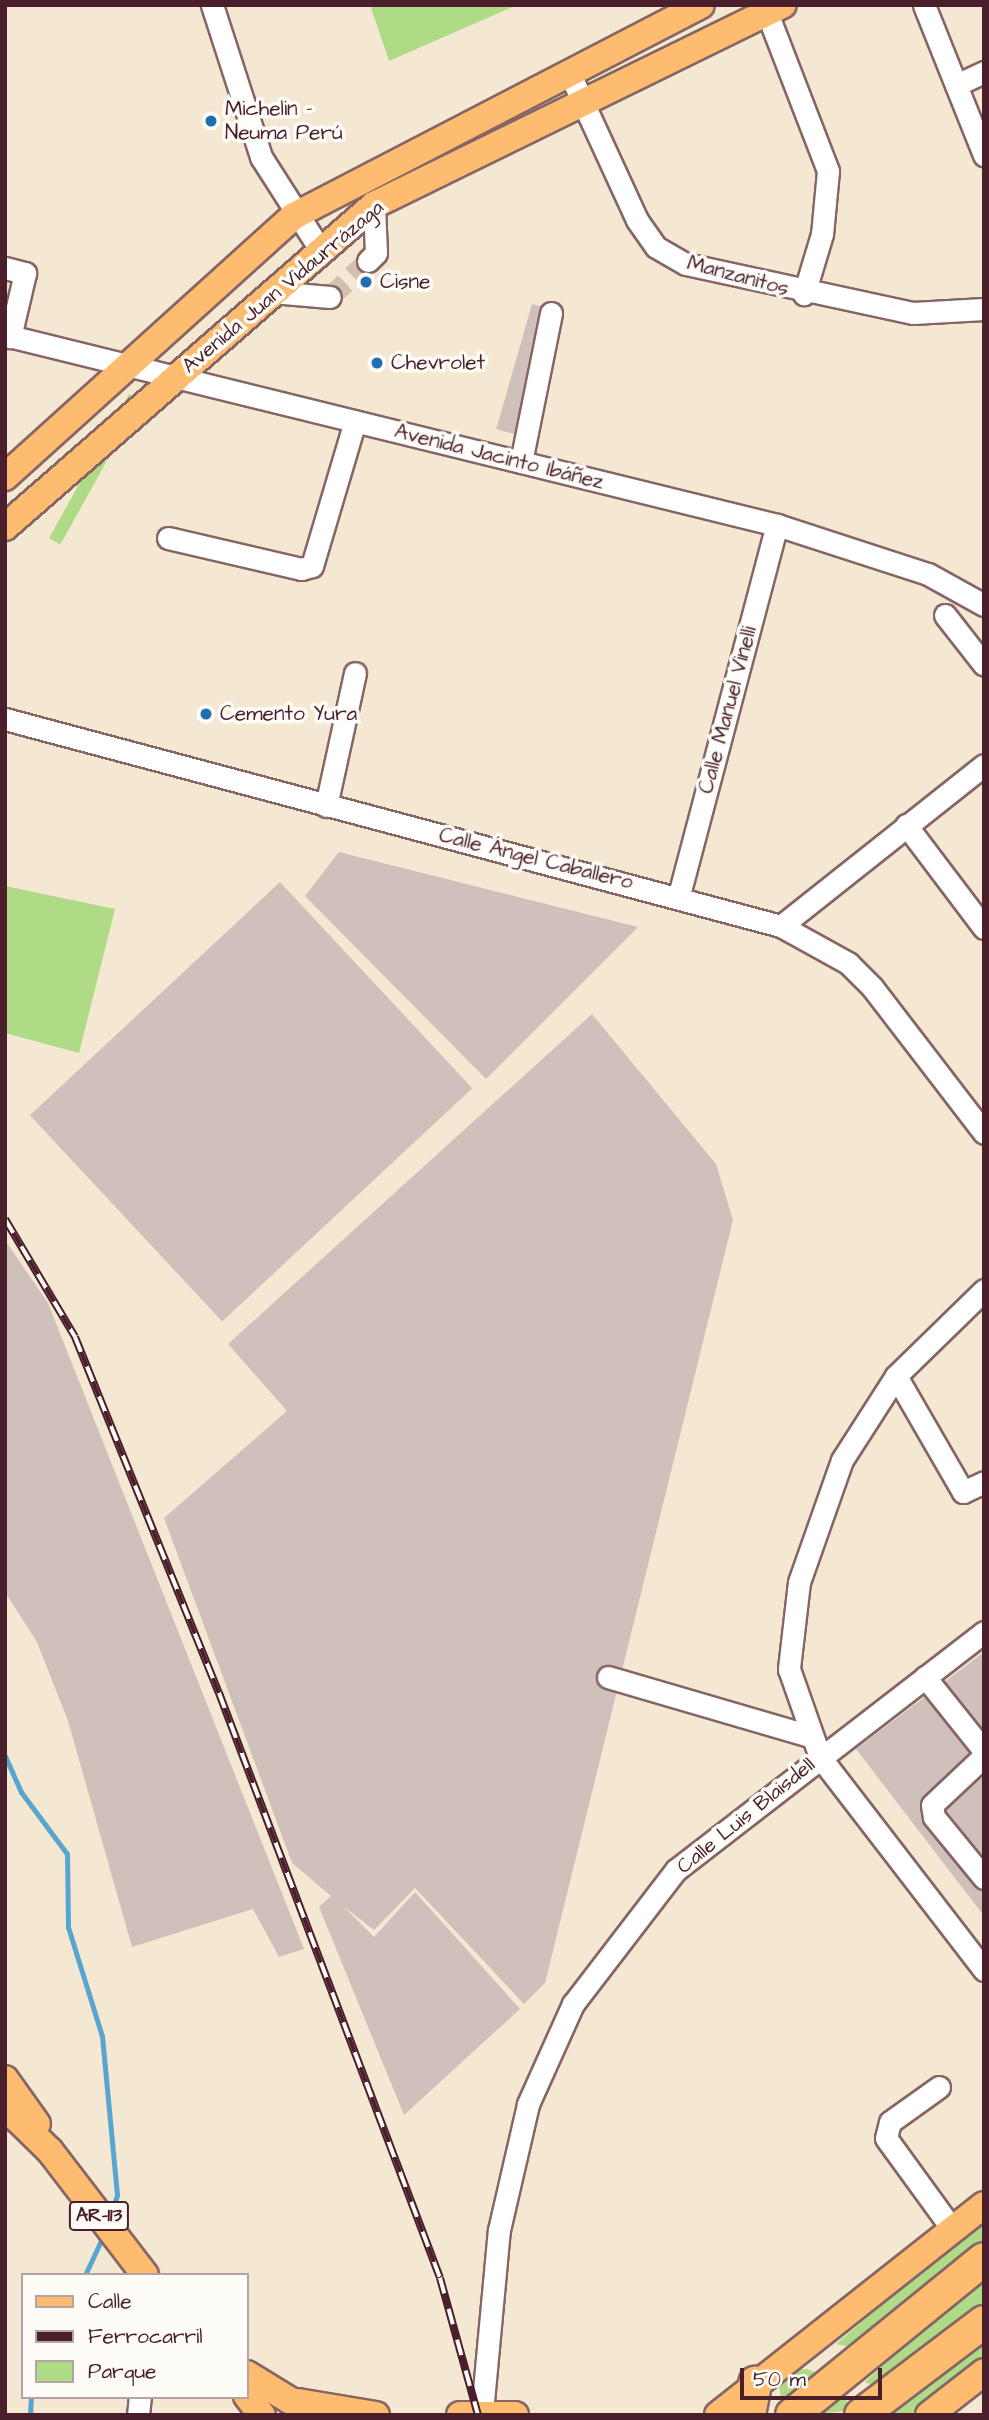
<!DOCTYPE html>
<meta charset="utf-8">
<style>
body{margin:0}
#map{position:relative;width:989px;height:2420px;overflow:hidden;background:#f5e8d2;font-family:"Architects Daughter",sans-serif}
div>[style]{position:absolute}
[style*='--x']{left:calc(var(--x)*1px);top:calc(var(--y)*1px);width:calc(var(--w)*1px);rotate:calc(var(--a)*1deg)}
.industrial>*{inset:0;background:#d0c0bc;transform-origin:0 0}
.green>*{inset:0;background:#afdb87;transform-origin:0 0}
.stream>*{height:5px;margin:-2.5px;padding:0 2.5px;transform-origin:2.5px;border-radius:2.5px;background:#58a5d1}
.minor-tunnel>*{height:21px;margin-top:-10.5px;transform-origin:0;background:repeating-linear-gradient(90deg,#d3c0b1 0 21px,transparent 0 31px)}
.roads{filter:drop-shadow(2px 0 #866565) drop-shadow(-2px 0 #866565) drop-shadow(0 2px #866565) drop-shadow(0 -2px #866565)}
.minor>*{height:21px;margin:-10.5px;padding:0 10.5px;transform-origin:10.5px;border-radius:10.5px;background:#fff}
.major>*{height:26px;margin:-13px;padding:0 13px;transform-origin:13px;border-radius:13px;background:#fdbc6f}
.highway>*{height:32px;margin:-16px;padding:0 16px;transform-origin:16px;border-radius:16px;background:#fdbc6f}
.rail>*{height:8px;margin-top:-4px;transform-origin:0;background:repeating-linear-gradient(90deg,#fdfcf7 0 16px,#4a1f2b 0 32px);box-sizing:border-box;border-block:2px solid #4a1f2b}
.dots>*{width:19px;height:19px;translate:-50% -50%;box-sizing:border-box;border:4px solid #fdfcf7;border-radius:50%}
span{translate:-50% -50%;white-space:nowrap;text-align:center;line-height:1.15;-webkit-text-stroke:7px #fdfcf7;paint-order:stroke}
.shield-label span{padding:2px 5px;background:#fdfcf7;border:2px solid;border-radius:5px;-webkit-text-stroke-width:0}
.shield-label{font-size:19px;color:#4a1f2b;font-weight:700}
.poi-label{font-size:21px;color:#4a1f2b}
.left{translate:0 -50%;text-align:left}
.street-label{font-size:21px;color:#4a1f2b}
.frame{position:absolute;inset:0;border:7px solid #4a1f2b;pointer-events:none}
.legend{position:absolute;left:21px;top:2273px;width:228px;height:126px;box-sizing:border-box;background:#fdfcf7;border:2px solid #b5a4a5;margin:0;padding:9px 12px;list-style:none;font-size:21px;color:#4a1f2b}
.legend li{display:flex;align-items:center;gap:14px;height:35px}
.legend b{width:35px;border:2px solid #b5a4a5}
.scale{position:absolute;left:740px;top:2368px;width:142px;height:32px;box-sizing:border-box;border:4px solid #4a1f2b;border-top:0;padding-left:9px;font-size:21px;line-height:24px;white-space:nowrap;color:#4a1f2b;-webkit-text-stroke:5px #fdfcf7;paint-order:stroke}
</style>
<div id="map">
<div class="industrial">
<i style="left:532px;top:304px;width:33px;height:130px;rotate:16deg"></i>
<i style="clip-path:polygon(339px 852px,638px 927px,486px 1079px,305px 896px)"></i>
<i style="left:280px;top:882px;width:282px;height:342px;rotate:47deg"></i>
<i style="clip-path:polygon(592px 1014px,716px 1164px,733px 1220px,545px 1983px,524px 2004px,415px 1888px,374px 1930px,343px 1906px,374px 1937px,415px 1892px,520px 2009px,404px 2115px,319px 1907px,331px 1896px,292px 1863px,164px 1518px,287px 1411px,228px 1344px)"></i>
<i style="clip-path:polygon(5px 1240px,48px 1303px,304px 1949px,279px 1957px,253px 1909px,132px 1947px,68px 1721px,37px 1642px,5px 1592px)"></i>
<i style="clip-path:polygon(984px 1652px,984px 1916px,856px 1749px)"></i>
</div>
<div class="green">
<i style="clip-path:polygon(370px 5px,517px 5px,389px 61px)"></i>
<i style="left:129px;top:394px;width:13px;height:165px;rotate:29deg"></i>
<i style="clip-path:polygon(5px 886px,115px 909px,79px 1053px,5px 1033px)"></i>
<i style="clip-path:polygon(984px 2218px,984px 2244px,851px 2347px,836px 2344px)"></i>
<i style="clip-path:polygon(984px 2274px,984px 2306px,879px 2388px,865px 2382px)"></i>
<i style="clip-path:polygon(984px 2338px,984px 2360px,913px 2415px,892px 2415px)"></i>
<i style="clip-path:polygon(807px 2369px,818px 2373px,782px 2408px,779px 2383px,793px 2370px)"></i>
<i style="clip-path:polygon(837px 2394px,847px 2400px,845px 2411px,810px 2415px)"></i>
</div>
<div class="stream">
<i style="--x:5;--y:1756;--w:39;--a:66"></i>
<i style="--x:21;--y:1792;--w:77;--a:53.4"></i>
<i style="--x:67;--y:1854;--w:73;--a:89.2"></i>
<i style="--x:68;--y:1927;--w:114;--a:72.7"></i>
<i style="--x:102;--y:2036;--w:160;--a:84.6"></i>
<i style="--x:117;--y:2195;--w:23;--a:108"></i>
<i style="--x:85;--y:2275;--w:43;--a:-65.2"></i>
<i style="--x:30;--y:2415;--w:18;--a:-87"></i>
</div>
<div class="minor-tunnel">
<i style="--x:330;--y:297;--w:52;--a:-43.5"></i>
</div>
<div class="roads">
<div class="minor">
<i style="--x:212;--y:5;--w:160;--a:72.1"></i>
<i style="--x:261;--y:157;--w:112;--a:57.4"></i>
<i style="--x:764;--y:5;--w:178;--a:68.9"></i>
<i style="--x:828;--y:171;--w:63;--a:95.4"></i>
<i style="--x:822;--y:234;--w:63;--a:106.7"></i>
<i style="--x:924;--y:5;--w:162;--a:68.2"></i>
<i style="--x:569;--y:72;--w:163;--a:65.3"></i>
<i style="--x:637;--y:220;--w:33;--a:55"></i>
<i style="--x:656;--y:247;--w:34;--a:30"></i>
<i style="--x:686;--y:264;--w:232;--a:12.2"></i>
<i style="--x:913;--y:313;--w:71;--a:-3.2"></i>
<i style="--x:956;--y:85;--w:31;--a:-25"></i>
<i style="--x:368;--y:261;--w:11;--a:-45"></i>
<i style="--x:376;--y:253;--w:48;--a:-92.4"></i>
<i style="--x:5;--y:268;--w:21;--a:14"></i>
<i style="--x:25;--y:273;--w:66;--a:103.2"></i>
<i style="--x:272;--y:292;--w:58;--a:4.9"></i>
<i style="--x:5;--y:335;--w:795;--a:13.83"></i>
<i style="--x:777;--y:525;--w:159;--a:18"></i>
<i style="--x:928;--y:574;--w:64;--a:29"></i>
<i style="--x:521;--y:462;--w:152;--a:-78.6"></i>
<i style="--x:168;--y:538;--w:137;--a:13.1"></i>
<i style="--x:301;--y:569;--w:11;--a:-15"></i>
<i style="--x:312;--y:566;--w:151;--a:-73.5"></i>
<i style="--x:945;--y:615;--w:63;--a:52"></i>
<i style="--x:5;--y:719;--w:803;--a:14.94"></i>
<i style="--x:781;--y:926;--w:77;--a:28.9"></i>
<i style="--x:848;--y:963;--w:34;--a:45"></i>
<i style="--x:872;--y:987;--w:184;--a:52.5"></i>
<i style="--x:326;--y:806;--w:136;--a:-77.7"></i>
<i style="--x:906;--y:825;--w:129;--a:52.9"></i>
<i style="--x:679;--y:895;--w:383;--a:-75.2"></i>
<i style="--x:781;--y:926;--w:259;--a:-38.4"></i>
<i style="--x:984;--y:1290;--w:123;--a:135.7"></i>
<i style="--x:896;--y:1376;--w:100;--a:122.7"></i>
<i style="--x:842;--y:1460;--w:129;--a:109.4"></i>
<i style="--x:799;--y:1582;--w:88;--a:96.6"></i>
<i style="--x:789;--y:1669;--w:93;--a:70.6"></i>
<i style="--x:820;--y:1757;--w:269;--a:52.4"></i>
<i style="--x:896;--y:1376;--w:134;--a:60"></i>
<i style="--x:963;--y:1492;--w:23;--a:-25"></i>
<i style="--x:608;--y:1677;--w:210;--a:16.3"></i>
<i style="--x:925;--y:1677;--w:95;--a:51.4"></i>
<i style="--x:984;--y:1756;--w:71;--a:136.7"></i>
<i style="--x:932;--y:1805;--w:12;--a:81"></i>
<i style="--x:934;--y:1817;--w:79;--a:50.7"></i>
<i style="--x:939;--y:2087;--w:60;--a:144.5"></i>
<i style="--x:890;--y:2122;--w:16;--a:104"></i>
<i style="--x:886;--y:2138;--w:112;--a:54"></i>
<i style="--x:482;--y:2412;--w:183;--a:-84.7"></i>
<i style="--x:499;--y:2230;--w:129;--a:-77"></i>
<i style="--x:528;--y:2104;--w:110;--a:-65.8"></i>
<i style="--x:573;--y:2004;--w:169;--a:-52.5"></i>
<i style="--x:676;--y:1870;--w:389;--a:-37.7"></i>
<i style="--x:138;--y:2415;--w:18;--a:-84"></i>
</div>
<div class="major">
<i style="--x:5;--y:477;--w:389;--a:-42.1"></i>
<i style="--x:294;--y:216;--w:458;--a:-27.4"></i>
<i style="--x:5;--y:527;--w:490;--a:-41.1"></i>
<i style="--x:374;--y:205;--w:455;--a:-26.1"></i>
<i style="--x:5;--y:2079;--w:55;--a:54.6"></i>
<i style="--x:5;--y:2107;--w:63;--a:44.4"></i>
<i style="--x:50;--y:2151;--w:156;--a:52.5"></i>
<i style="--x:247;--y:2374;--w:76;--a:31.6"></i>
<i style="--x:247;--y:2396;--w:24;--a:52"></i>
<i style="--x:298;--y:2402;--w:79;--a:9.5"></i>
<i style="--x:460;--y:2415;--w:55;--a:0"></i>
<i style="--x:718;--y:2415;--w:339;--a:-38.3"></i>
<i style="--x:929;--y:2415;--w:70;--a:-38"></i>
</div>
<div class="highway">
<i style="--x:749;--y:2415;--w:33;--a:-79"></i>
<i style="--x:792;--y:2415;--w:247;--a:-39.1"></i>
<i style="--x:861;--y:2415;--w:154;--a:-37.1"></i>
</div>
</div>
<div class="rail">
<i style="--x:5;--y:1219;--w:137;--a:59.3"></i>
<i style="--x:75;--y:1337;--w:384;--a:68"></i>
<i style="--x:219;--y:1693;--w:625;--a:69.3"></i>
<i style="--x:440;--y:2278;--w:142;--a:74.5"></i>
</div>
<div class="dots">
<i style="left:211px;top:121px;background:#1f6fb2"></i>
<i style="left:366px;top:282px;background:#1f6fb2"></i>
<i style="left:377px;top:363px;background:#1f6fb2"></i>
<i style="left:206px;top:714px;background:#1f6fb2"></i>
</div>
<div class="shield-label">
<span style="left:99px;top:2216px">AR-113</span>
</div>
<div class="poi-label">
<span class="left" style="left:225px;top:121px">Michelin -<br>Neuma Perú</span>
<span class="left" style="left:380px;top:282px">Cisne</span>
<span class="left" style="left:391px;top:363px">Chevrolet</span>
<span class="left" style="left:220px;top:714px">Cemento Yura</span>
</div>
<div class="street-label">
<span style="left:738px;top:276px;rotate:15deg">Manzanitos</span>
<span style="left:283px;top:287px;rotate:-40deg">Avenida Juan Vidaurrázaga</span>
<span style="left:499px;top:457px;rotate:14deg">Avenida Jacinto Ibáñez</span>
<span style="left:728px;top:710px;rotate:-75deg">Calle Manuel Vinelli</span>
<span style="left:536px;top:859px;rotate:14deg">Calle Ángel Caballero</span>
<span style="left:746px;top:1816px;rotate:-39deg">Calle Luis Blaisdell</span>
</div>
<div class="frame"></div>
<ul class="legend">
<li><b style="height:9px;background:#fdbc6f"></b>Calle</li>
<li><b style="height:9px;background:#4a1f2b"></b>Ferrocarril</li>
<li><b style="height:19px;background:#afdb87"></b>Parque</li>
</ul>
<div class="scale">50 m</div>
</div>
